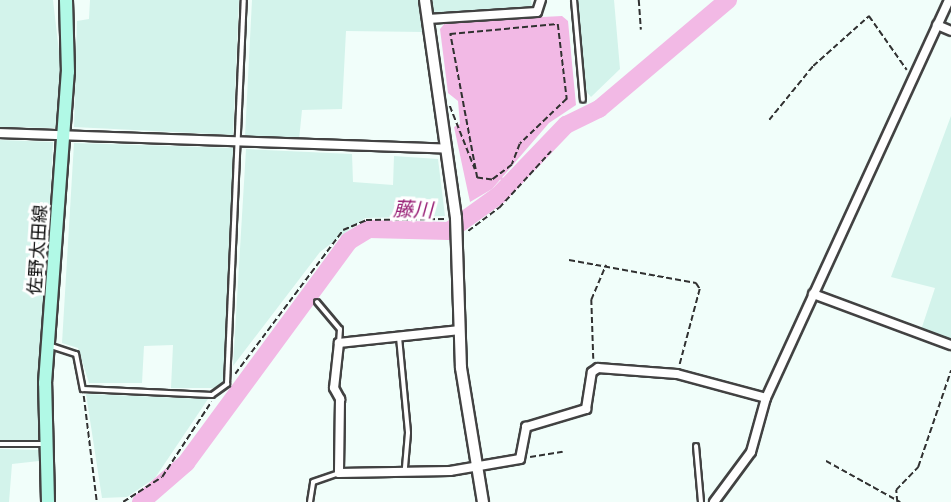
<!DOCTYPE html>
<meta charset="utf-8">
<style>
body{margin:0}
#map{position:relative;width:951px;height:502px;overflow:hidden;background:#f1fefa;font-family:Literata,"Noto Sans JP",serif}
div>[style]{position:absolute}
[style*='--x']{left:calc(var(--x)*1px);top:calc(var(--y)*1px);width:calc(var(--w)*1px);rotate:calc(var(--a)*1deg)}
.farmland>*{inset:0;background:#d3f3eb}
.water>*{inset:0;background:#f2b9e5}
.stream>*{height:3px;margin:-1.5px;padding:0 1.5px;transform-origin:1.5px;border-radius:1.5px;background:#f2b9e5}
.river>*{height:18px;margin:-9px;padding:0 9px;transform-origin:9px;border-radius:9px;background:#f2b9e5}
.path>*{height:1.5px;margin-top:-0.75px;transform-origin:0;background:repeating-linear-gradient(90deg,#313131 0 6px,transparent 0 9px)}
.roads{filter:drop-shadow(2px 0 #424242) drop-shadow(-2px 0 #424242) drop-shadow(0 2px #424242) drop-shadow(0 -2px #424242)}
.service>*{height:4px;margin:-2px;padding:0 2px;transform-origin:2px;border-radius:2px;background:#fff}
.minor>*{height:8px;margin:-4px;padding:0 4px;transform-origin:4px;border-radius:4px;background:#fff}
.tertiary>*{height:10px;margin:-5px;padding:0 5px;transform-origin:5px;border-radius:5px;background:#fff}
.secondary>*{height:12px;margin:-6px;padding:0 6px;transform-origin:6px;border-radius:6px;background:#b1f9e6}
span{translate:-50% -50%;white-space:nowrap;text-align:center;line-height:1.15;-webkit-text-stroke:6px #fff;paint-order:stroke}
.street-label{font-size:18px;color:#0f0f0f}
.water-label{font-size:20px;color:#982076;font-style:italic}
</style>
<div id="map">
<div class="farmland">
<i style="clip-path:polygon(0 0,53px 0,61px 69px,56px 128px,0 127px)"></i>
<i style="clip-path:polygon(90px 0,239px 0,233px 135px,74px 127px,77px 21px,89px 19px)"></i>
<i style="clip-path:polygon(252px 0,419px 0,424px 32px,346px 31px,342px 109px,302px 110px,299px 140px,245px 136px)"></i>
<i style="clip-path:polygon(431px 0,531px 0,532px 7px,432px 13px)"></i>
<i style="clip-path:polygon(576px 0,614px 0,620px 69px,591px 97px,585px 90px)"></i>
<i style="clip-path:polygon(951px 116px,951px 342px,920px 333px,935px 288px,891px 277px)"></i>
<i style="clip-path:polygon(0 140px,53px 142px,38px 441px,0 440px)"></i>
<i style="clip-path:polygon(74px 143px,234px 148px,223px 381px,216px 388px,171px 388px,173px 345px,144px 346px,142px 383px,89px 383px,78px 348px,62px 343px)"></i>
<i style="clip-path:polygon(246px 149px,352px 154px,353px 182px,393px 185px,394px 156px,438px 159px,445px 216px,365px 218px,320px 252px,233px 366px)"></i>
<i style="clip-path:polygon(86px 394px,208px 399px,155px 478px,127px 497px,102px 498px)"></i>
<i style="clip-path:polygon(0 449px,39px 450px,39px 461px,12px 464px,9px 502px,0 502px)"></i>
</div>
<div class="water">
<i style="clip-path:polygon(562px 16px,568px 21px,576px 105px,549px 123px,492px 189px,470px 202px,454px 127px,460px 124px,458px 101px,448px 93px,440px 29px,446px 22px)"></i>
</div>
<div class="stream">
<i style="--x:501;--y:178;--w:11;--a:56"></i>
<i style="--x:472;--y:209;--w:7;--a:82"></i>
</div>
<div class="river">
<i style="--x:141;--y:502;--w:60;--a:-40.9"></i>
<i style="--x:186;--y:463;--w:275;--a:-53.7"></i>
<i style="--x:349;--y:241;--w:23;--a:-31"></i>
<i style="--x:369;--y:229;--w:80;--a:1.4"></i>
<i style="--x:449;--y:231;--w:62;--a:-35.8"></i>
<i style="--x:499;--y:195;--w:97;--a:-46.3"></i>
<i style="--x:566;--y:125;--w:37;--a:-26"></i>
<i style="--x:599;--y:109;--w:169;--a:-40.2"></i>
</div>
<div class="path">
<i style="--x:639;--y:0;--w:30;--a:86"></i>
<i style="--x:558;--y:24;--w:76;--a:83.2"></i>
<i style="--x:567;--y:99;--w:65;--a:136.2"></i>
<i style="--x:520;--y:144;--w:22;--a:111"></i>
<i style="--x:512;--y:165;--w:25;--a:143"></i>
<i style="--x:492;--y:180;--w:15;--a:-172"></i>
<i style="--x:477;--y:178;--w:147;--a:-100.6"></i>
<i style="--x:450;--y:34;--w:108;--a:-5.3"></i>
<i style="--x:450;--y:106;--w:68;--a:68.4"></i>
<i style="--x:769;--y:120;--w:70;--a:-50.8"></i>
<i style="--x:813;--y:66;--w:75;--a:-41.8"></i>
<i style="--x:869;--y:16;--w:66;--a:54.9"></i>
<i style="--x:468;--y:231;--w:39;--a:-37"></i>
<i style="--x:499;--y:208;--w:77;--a:-47.6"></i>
<i style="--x:569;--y:260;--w:129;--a:10.3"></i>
<i style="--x:696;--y:283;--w:7;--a:56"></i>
<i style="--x:700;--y:289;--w:78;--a:104.9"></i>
<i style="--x:593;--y:359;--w:59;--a:-91.9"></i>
<i style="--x:591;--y:300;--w:38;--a:-67"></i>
<i style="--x:235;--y:374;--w:180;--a:-53.1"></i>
<i style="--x:343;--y:230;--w:25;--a:-23"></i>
<i style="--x:366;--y:220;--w:80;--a:-0.7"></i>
<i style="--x:84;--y:396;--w:107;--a:83"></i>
<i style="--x:530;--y:457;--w:33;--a:-9"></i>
<i style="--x:826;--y:461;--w:85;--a:29"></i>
<i style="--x:123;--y:502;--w:46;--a:-32.7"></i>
<i style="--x:162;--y:477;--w:90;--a:-56.8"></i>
<i style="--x:897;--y:502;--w:12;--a:-95"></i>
<i style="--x:896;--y:490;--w:32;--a:-46"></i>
<i style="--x:918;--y:467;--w:102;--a:-71.2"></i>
</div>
<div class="roads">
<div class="service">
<i style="--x:574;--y:0;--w:100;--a:84.9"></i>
<i style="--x:317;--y:302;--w:35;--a:50"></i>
<i style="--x:340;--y:329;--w:13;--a:94"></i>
<i style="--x:399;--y:337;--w:96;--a:84.6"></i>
<i style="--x:408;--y:433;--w:36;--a:95"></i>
<i style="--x:51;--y:346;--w:26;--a:18"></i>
<i style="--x:76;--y:354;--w:36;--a:79"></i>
<i style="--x:83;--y:389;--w:129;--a:2.7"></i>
<i style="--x:212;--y:395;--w:19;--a:-36"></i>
<i style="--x:227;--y:384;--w:384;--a:-87.5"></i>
<i style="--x:0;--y:444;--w:44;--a:0"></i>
<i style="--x:696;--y:446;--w:56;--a:84.9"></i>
<i style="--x:310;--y:502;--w:20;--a:-81"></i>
<i style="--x:313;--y:482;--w:28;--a:-19"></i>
</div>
<div class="minor">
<i style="--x:428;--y:19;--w:109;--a:-3.7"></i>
<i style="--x:537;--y:12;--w:13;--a:-72"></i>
<i style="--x:937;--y:25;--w:15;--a:23"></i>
<i style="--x:0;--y:133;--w:447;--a:2"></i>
<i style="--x:813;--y:294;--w:147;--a:20.3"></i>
<i style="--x:460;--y:330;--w:122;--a:173.9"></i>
<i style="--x:339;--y:343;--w:45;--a:96.3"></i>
<i style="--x:334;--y:388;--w:13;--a:61"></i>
<i style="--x:340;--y:399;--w:74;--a:90.8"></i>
<i style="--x:339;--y:473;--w:111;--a:-1"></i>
<i style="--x:450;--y:471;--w:71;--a:-9.7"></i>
<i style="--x:520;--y:459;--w:33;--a:-79"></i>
<i style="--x:526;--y:427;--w:63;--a:-16.7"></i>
<i style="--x:586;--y:409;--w:37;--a:-81"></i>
<i style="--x:592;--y:372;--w:7;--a:-34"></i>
<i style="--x:598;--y:368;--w:79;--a:4.3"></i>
<i style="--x:677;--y:374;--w:92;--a:15.1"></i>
<i style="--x:714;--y:502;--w:62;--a:-53.5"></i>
<i style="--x:751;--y:452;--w:56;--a:-74.5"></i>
<i style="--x:766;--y:398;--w:438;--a:-65.3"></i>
</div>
<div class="tertiary">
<i style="--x:425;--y:0;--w:220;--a:81.9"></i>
<i style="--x:456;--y:218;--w:150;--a:88.1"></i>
<i style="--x:461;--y:368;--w:136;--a:80.7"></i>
</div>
<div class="secondary">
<i style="--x:48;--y:502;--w:119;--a:-91.4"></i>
<i style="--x:45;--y:383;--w:312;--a:-85.8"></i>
<i style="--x:68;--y:72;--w:72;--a:-91.6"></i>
</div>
</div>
<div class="street-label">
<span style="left:37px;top:250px;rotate:-86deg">佐野太田線</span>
</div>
<div class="water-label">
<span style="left:413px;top:208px;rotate:2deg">藤川</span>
</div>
</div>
